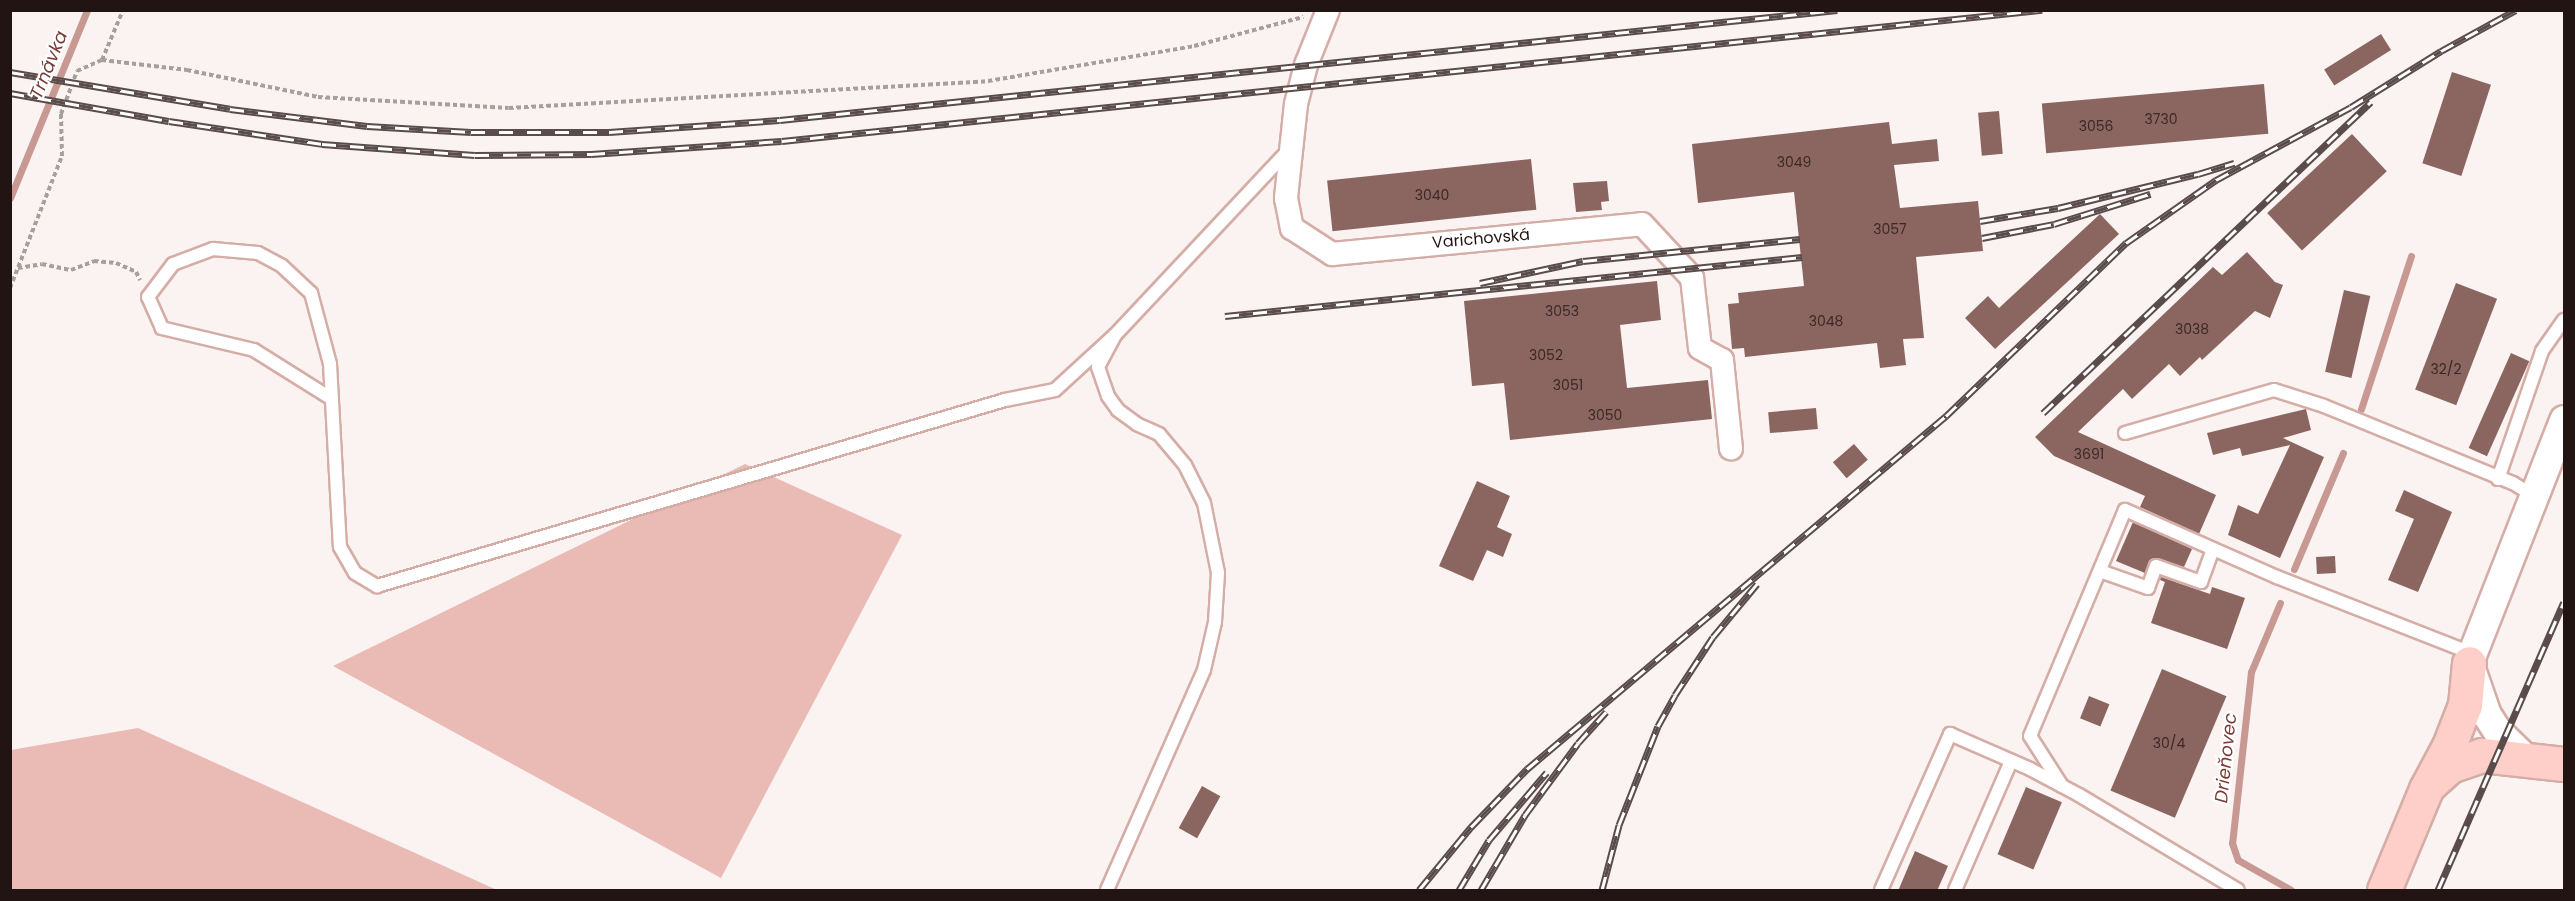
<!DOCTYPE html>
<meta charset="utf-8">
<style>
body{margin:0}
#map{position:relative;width:2575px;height:901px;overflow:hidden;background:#fbf3f1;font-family:Poppins,sans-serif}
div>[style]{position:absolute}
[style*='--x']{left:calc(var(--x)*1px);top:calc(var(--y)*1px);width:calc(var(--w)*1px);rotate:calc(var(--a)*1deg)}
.green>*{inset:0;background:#eabab4}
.stream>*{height:7px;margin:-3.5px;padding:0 3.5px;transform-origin:3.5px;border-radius:3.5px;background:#c89993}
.building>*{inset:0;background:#8b6661;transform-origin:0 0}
.path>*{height:4px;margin-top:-2px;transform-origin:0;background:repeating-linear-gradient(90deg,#a89e9c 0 4.5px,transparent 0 7.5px)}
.roads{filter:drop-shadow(2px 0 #d5ada7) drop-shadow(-2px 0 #d5ada7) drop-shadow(0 2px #d5ada7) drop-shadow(0 -2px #d5ada7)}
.service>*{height:12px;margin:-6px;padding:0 6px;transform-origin:6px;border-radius:6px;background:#fff}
.minor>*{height:22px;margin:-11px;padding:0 11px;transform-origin:11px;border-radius:11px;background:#fff}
.tertiary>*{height:28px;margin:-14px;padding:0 14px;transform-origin:14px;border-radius:14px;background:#fff}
.primary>*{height:33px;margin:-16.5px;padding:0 16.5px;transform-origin:16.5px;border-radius:16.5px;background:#fecfc9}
.rail>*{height:7px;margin-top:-3.5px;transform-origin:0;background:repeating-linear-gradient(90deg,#fff 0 14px,#594c4a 0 28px);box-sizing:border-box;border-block:2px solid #594c4a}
span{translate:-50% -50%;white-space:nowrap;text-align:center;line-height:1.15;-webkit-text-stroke:4.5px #fff;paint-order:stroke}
.number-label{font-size:14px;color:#3c2826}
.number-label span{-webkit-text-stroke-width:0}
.street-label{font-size:16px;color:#221412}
.water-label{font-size:18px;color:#793c35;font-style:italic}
.frame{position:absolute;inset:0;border:12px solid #221412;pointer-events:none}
</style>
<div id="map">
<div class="green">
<i style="clip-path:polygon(745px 464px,902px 535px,721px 878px,333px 666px)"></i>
<i style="clip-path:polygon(138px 728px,497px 890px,11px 890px,11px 750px)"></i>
</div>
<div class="stream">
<i style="--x:10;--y:198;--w:203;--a:-67.7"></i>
<i style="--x:2361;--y:409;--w:161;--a:-71.9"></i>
<i style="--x:2294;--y:569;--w:126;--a:-67.1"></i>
<i style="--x:2280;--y:603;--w:75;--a:112.8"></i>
<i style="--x:2251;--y:672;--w:172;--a:96.3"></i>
<i style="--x:2232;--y:843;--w:18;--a:71"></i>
<i style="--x:2238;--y:860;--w:61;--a:29.5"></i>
</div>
<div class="building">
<i style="left:2381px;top:34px;width:19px;height:67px;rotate:58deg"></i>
<i style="left:2452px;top:72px;width:41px;height:96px;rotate:18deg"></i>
<i style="left:2264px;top:84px;width:50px;height:223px;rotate:85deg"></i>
<i style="left:1999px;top:111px;width:43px;height:21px;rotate:85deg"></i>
<i style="clip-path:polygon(1889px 122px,1892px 144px,1937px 139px,1939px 161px,1894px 165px,1900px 208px,1978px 201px,1983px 251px,1916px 257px,1924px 338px,1903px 339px,1906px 365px,1880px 368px,1877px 343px,1745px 357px,1744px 348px,1732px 349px,1728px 304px,1739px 303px,1738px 293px,1804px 286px,1794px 192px,1698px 203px,1692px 144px)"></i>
<i style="left:2352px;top:134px;width:51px;height:116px;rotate:47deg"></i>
<i style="left:1531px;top:159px;width:51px;height:205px;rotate:84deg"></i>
<i style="clip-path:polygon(1607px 181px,1609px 201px,1601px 202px,1602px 210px,1576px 212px,1573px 183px)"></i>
<i style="clip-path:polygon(2100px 214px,2119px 234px,1995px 349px,1965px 318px,1988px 296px,1999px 308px)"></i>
<i style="clip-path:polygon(2247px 252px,2275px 282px,2283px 285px,2270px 318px,2255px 311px,2202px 360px,2200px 357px,2180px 376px,2169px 364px,2132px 399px,2123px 389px,2078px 432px,2216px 495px,2199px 534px,2140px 507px,2145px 496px,2054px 456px,2035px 437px,2213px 267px,2222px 275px)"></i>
<i style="clip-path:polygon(1657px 281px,1661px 320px,1620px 325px,1627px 388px,1708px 380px,1712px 419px,1510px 440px,1504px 383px,1472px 386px,1464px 301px)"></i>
<i style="left:2456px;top:283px;width:44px;height:114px;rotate:21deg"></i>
<i style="left:2344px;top:290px;width:27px;height:84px;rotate:13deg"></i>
<i style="left:2511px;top:353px;width:20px;height:104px;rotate:24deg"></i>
<i style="left:1816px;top:408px;width:21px;height:48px;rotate:85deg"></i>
<i style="clip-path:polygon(2306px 409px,2311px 430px,2283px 438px,2324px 457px,2280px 558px,2228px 535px,2238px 505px,2258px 514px,2290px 445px,2242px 456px,2240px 448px,2213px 455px,2207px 433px)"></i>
<i style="left:1854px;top:444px;width:21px;height:28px;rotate:49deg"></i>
<i style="clip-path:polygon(1477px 481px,1510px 496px,1497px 527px,1512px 534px,1503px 557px,1487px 550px,1473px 581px,1439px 566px)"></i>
<i style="clip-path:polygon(2404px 490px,2452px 512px,2418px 592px,2388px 580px,2414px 519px,2395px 511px)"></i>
<i style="clip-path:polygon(2133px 522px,2192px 549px,2184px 567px,2155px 558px,2149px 563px,2145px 573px,2116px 561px)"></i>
<i style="left:2335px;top:556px;width:17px;height:19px;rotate:87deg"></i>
<i style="clip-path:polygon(2161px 577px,2210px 594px,2212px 587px,2245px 598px,2227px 649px,2151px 623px,2165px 582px,2160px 580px)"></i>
<i style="left:2162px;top:669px;width:70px;height:132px;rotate:23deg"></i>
<i style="left:2089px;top:696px;width:22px;height:24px;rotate:22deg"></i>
<i style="left:1202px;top:786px;width:21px;height:48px;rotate:29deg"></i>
<i style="left:2026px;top:787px;width:39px;height:73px;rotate:23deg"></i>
<i style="clip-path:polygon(1915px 851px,1948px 866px,1937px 891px,1898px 891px)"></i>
</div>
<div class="path">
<i style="--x:102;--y:60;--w:54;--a:-67.2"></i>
<i style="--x:18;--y:268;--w:24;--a:-9"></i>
<i style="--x:42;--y:264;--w:30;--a:12"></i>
<i style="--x:71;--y:270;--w:25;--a:-21"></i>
<i style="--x:94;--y:261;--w:22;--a:5"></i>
<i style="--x:116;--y:263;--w:22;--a:24"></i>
<i style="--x:136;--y:272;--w:9;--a:63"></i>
<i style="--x:10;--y:288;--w:142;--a:-68.5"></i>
<i style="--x:62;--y:156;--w:42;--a:-91.4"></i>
<i style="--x:61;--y:114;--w:46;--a:-69.6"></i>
<i style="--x:77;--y:71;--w:27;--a:-24"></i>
<i style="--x:102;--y:60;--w:86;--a:6.7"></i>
<i style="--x:187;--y:70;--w:134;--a:11.6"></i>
<i style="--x:318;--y:97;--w:191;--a:3.3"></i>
<i style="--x:509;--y:108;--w:480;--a:-3.2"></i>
<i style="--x:988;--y:81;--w:209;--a:-9.6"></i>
<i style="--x:1194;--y:46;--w:113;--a:-14.9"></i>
</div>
<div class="roads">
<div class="service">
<i style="--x:332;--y:399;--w:92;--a:-147.9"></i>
<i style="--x:254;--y:350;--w:95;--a:-166.6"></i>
<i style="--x:162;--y:328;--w:34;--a:-114"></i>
<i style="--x:148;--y:297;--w:41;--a:-52.9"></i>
<i style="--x:173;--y:264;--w:43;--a:-20.6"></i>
<i style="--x:213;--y:249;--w:45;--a:5.1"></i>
<i style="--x:258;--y:253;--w:27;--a:28"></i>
<i style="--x:282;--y:266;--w:40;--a:43"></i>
<i style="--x:311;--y:293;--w:73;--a:75"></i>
<i style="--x:330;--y:364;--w:183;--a:86.9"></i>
<i style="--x:340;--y:547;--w:30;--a:60"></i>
<i style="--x:355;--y:573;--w:26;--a:31"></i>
<i style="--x:377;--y:586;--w:655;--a:-16.5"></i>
<i style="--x:1005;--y:400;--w:51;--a:-11.3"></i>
<i style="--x:1055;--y:390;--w:81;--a:-42.5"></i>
<i style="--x:2125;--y:433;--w:155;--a:-16.1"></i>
<i style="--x:2274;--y:390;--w:52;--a:17.7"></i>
<i style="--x:2324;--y:406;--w:204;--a:22.2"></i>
<i style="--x:2513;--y:483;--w:25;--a:32"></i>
<i style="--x:2498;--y:479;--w:135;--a:-71"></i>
<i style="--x:2542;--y:351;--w:38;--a:-55"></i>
<i style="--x:2100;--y:571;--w:51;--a:19.5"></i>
<i style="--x:2148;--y:588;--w:23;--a:-70"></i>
<i style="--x:2156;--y:566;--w:48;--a:19.6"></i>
<i style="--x:2201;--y:582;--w:35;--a:-70"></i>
<i style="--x:2062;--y:786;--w:59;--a:-122.6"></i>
<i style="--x:2030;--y:736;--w:245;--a:-67.2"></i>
<i style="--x:2125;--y:510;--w:166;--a:23.8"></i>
<i style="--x:2277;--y:577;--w:211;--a:21.4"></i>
<i style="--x:1107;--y:890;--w:240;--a:-66.2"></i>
<i style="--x:1204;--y:670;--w:49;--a:-77.1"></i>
<i style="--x:1215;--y:622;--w:49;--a:-86.5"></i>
<i style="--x:1218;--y:573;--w:71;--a:-101.3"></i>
<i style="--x:1204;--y:503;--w:42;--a:-116.6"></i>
<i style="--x:1185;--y:465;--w:40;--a:-130"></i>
<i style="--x:1159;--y:434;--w:24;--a:-156"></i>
<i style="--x:1137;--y:424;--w:24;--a:-144"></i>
<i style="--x:1118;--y:410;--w:17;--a:-126"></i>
<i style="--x:1108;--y:396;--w:31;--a:-109"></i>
<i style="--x:1098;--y:367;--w:36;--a:-62"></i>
<i style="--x:1115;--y:335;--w:253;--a:-46.8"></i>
<i style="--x:1881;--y:890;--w:171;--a:-66.1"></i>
<i style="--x:1950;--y:734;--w:87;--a:23.6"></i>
<i style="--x:2030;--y:769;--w:55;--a:28"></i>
<i style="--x:2079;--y:795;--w:185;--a:30.9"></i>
<i style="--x:1955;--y:890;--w:141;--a:-66.5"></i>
</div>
<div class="minor">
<i style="--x:1328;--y:10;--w:59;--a:111.8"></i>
<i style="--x:1306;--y:65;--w:40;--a:104.4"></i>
<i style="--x:1296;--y:104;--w:95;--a:96.1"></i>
<i style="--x:1286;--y:198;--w:31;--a:79"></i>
<i style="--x:1292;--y:228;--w:48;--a:33"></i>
<i style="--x:1332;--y:254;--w:311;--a:-5.5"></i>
<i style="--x:1642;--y:224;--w:74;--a:47.2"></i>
<i style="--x:1692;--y:278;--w:70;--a:83.5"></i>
<i style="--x:1700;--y:348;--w:25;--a:29"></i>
<i style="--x:1722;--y:360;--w:89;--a:84.2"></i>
</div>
<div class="tertiary">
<i style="--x:2525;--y:758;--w:37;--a:-136"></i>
<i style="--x:2498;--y:732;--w:20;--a:-123"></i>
<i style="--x:2487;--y:715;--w:55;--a:-109.1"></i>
<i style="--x:2469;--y:663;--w:261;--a:-68.6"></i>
</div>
<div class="primary">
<i style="--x:2431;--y:783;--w:25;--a:-42"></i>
<i style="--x:2450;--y:766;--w:34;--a:-19"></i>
<i style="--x:2482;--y:755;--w:82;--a:6.3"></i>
<i style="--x:2384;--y:890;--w:109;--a:-67.4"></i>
<i style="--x:2426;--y:789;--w:49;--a:-61.9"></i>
<i style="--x:2449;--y:746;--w:44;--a:-68.7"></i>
<i style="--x:2465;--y:705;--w:42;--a:-84.6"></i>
</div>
</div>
<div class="rail">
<i style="--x:10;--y:72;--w:223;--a:9.5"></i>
<i style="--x:230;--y:109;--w:138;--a:7.1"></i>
<i style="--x:367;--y:126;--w:104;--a:3.3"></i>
<i style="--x:471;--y:132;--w:138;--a:0"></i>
<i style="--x:609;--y:132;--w:171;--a:-4"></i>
<i style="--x:780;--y:120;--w:1063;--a:-5.94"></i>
<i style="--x:10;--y:93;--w:161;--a:10"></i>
<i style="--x:169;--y:121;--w:155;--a:8.5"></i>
<i style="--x:322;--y:144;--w:153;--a:4.1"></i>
<i style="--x:475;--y:155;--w:116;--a:-0.5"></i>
<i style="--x:591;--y:154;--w:191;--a:-3.9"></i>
<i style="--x:782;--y:141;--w:1267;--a:-5.94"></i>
<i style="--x:1980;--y:221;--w:79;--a:-9.5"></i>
<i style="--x:2058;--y:208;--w:144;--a:-13.7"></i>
<i style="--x:2198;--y:174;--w:38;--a:-17"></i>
<i style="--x:1982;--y:238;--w:73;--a:-11"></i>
<i style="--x:2054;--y:224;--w:101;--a:-17.4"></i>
<i style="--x:1480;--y:283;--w:105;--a:-12.1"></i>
<i style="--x:1583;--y:261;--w:218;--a:-5.8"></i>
<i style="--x:1225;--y:316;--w:580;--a:-5.84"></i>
<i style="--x:2043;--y:413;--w:452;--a:-43.5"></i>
<i style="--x:1419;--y:890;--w:82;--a:-50.5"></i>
<i style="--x:1471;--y:827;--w:81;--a:-46"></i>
<i style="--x:1527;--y:769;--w:548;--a:-40.11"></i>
<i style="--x:1946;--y:416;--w:250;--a:-43.9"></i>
<i style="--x:2126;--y:243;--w:110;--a:-35"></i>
<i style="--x:2216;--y:180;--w:153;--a:-28.4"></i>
<i style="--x:2351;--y:107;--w:106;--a:-31.9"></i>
<i style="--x:2441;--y:51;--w:85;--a:-28.7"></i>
<i style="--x:1459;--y:890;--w:58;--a:-59"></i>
<i style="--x:1489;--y:840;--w:89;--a:-49.5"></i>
<i style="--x:1481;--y:890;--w:87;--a:-59.6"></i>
<i style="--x:1525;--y:815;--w:89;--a:-53.6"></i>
<i style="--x:1578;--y:743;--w:42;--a:-47.9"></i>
<i style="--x:1602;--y:890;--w:67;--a:-75.3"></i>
<i style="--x:1619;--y:825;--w:106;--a:-68.5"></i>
<i style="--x:1658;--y:726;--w:35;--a:-61"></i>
<i style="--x:1675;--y:695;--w:69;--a:-56.8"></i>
<i style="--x:1713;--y:637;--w:69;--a:-50.3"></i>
<i style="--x:2438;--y:890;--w:314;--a:-66.4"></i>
</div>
<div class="number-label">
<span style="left:2161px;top:119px">3730</span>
<span style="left:2096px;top:126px">3056</span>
<span style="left:1794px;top:162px">3049</span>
<span style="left:1432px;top:195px">3040</span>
<span style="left:1890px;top:229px">3057</span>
<span style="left:1562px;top:311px">3053</span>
<span style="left:1826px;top:321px">3048</span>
<span style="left:2192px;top:329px">3038</span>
<span style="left:1546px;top:355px">3052</span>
<span style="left:2446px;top:369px">32/2</span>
<span style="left:1568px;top:385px">3051</span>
<span style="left:1605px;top:415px">3050</span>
<span style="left:2089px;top:454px">3691</span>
<span style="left:2169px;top:743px">30/4</span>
</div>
<div class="street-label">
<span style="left:1481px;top:239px;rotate:-5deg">Varichovská</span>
</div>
<div class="water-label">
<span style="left:49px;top:65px;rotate:-68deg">Trnávka</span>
<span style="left:2226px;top:758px;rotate:-84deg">Drieňovec</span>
</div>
<div class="frame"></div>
</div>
